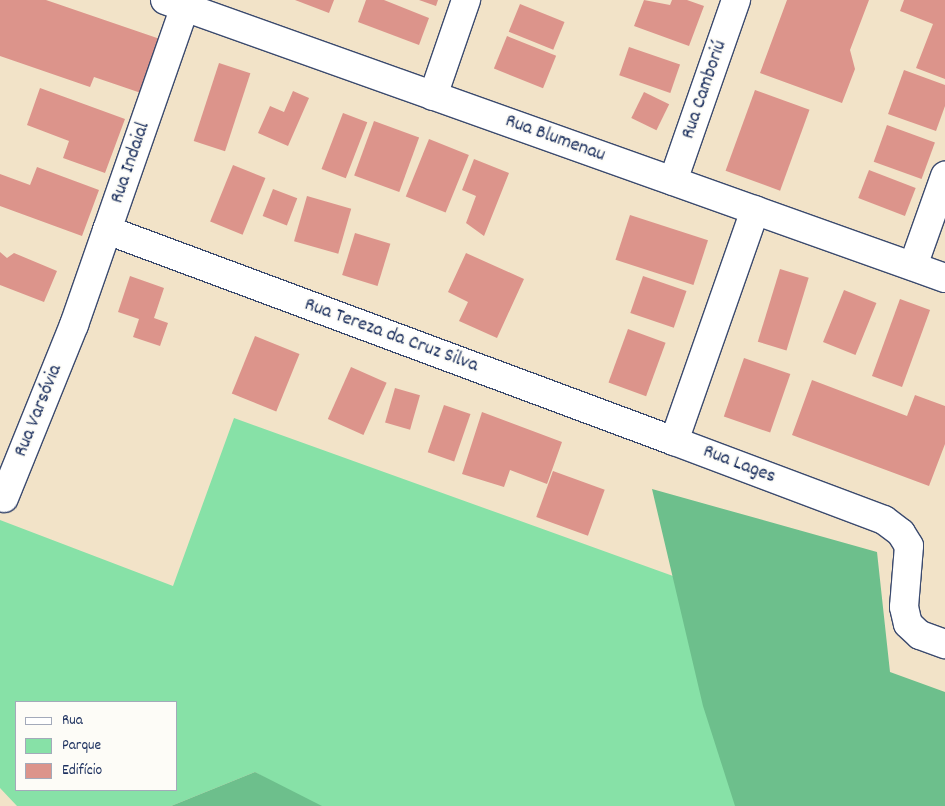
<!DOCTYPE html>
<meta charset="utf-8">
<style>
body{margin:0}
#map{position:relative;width:945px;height:806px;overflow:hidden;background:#f2e3c8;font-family:Dekko,sans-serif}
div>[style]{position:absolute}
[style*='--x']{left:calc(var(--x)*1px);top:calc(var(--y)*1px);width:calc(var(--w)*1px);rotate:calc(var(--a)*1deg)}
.green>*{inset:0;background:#87e1a7}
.forest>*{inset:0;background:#6dbf8c}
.building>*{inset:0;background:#dc948b;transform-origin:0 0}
.roads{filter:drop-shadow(1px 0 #3b4a6e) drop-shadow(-1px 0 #3b4a6e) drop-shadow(0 1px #3b4a6e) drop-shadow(0 -1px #3b4a6e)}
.minor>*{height:28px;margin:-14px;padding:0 14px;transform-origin:14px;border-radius:14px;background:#fff}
span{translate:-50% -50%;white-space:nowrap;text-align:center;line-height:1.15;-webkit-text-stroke:4px #fdfcf7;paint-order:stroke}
.street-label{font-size:20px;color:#1b2f5e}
.legend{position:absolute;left:15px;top:701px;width:162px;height:90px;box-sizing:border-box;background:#fdfcf7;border:1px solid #a3aaba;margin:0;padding:6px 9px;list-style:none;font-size:15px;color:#1b2f5e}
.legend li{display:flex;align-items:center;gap:10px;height:25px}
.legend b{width:25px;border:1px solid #a3aaba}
</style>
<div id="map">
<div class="green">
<i style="clip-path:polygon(evenodd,234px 418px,673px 576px,738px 806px,313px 806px,255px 772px,171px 806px,17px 806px,0 788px,0 520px,173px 586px,234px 418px,16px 702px,176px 702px,176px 790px,16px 790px,16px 702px)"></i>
</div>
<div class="forest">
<i style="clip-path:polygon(652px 489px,877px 552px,890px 672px,945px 692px,945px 806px,735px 806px,703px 706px)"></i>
<i style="clip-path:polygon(255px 772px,322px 806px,171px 806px)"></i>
</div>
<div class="building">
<i style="clip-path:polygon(0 0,46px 0,160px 39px,141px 93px,94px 77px,90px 87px,0 56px)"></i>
<i style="clip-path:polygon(295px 0,334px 0,329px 13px)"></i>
<i style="clip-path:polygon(366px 0,384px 0,429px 18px,419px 45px,358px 22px)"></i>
<i style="clip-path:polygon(419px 0,438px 0,436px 6px)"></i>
<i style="clip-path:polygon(644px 0,670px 5px,672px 0,687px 0,704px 6px,689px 46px,634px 26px)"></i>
<i style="clip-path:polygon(787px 0,869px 0,850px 50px,855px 69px,842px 103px,760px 73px)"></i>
<i style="clip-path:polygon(904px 0,945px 0,945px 79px,916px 68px,933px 24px,900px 11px)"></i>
<i style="left:520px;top:4px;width:48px;height:30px;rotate:22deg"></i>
<i style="left:507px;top:36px;width:53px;height:35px;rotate:22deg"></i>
<i style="left:629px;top:47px;width:54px;height:30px;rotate:19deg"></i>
<i style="left:219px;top:63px;width:33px;height:82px;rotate:18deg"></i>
<i style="clip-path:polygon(904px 70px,945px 85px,945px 106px,936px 131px,888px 114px)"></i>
<i style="clip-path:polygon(40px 88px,125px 119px,105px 173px,63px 158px,69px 141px,27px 125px)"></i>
<i style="left:755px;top:90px;width:58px;height:86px;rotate:20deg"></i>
<i style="clip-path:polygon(293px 91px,309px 98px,288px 146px,258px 133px,270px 106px,284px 112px)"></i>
<i style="left:644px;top:92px;width:28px;height:29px;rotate:26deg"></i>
<i style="left:343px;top:113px;width:26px;height:60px;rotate:21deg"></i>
<i style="left:374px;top:121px;width:48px;height:58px;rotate:20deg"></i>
<i style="left:887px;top:125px;width:51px;height:39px;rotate:20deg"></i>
<i style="left:429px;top:139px;width:43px;height:62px;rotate:22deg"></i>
<i style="clip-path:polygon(474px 159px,509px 173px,484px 236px,466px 223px,476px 196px,462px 190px)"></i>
<i style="left:233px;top:165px;width:35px;height:61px;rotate:22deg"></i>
<i style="clip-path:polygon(37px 167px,99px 190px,82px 236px,0 206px,0 174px,30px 185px)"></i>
<i style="left:869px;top:170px;width:50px;height:30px;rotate:21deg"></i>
<i style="left:273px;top:189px;width:26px;height:29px;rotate:21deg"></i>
<i style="left:307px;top:196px;width:46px;height:47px;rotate:16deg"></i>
<i style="left:630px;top:215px;width:82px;height:47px;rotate:18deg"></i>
<i style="left:355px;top:233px;width:37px;height:44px;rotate:17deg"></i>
<i style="clip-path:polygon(0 252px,7px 258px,14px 253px,57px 271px,44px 302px,0 285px)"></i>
<i style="clip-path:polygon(466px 253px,524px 279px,497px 338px,459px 321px,468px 302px,448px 292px)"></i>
<i style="left:780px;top:269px;width:30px;height:76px;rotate:17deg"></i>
<i style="clip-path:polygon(130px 276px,164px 288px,154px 318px,168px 323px,160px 346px,133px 337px,139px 319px,118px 312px)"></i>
<i style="left:643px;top:276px;width:46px;height:39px;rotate:19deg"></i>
<i style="left:844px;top:290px;width:35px;height:56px;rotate:22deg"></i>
<i style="left:900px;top:299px;width:32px;height:82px;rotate:20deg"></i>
<i style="left:628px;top:329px;width:40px;height:57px;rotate:20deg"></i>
<i style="left:255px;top:336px;width:48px;height:62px;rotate:22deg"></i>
<i style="left:744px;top:358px;width:49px;height:62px;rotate:19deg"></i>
<i style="left:351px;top:367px;width:39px;height:57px;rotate:24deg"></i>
<i style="clip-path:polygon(812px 380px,907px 416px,915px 395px,945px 406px,945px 444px,929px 486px,792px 435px)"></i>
<i style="left:395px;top:388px;width:26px;height:36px;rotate:16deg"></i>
<i style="left:444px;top:405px;width:28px;height:50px;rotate:19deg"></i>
<i style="clip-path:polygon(482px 412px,562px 442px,547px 484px,510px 470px,504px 487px,462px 474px)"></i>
<i style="left:553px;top:471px;width:55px;height:49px;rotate:20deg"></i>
</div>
<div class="roads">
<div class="minor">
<i style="--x:165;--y:0;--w:828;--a:19.62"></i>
<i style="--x:433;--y:96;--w:102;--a:-71"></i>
<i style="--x:673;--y:181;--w:192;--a:-70.8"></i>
<i style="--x:755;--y:210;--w:245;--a:109.3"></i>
<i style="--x:674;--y:441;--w:224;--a:20.6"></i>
<i style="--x:884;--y:520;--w:21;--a:37"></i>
<i style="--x:901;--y:533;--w:15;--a:58"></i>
<i style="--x:909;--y:546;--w:61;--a:94.7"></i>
<i style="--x:904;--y:607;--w:17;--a:77"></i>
<i style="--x:908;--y:624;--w:16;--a:43"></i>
<i style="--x:920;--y:635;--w:27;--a:20"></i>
<i style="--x:107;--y:230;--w:605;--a:20.41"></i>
<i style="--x:913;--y:266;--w:96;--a:-70.4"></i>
<i style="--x:4;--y:498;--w:187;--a:-68"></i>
<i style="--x:74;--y:325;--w:344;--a:-70.8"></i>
</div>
</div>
<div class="street-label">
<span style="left:705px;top:90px;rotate:-71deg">Rua Camboriú</span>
<span style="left:555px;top:139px;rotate:20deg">Rua Blumenau</span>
<span style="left:131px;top:163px;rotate:-71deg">Rua Indaial</span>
<span style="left:391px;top:336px;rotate:20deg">Rua Tereza da Cruz Silva</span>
<span style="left:39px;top:411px;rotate:-68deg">Rua Varsóvia</span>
<span style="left:739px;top:465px;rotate:21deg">Rua Lages</span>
</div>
<ul class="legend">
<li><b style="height:6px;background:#fff"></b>Rua</li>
<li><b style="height:14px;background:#87e1a7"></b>Parque</li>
<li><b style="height:14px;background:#dc948b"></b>Edifício</li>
</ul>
</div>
